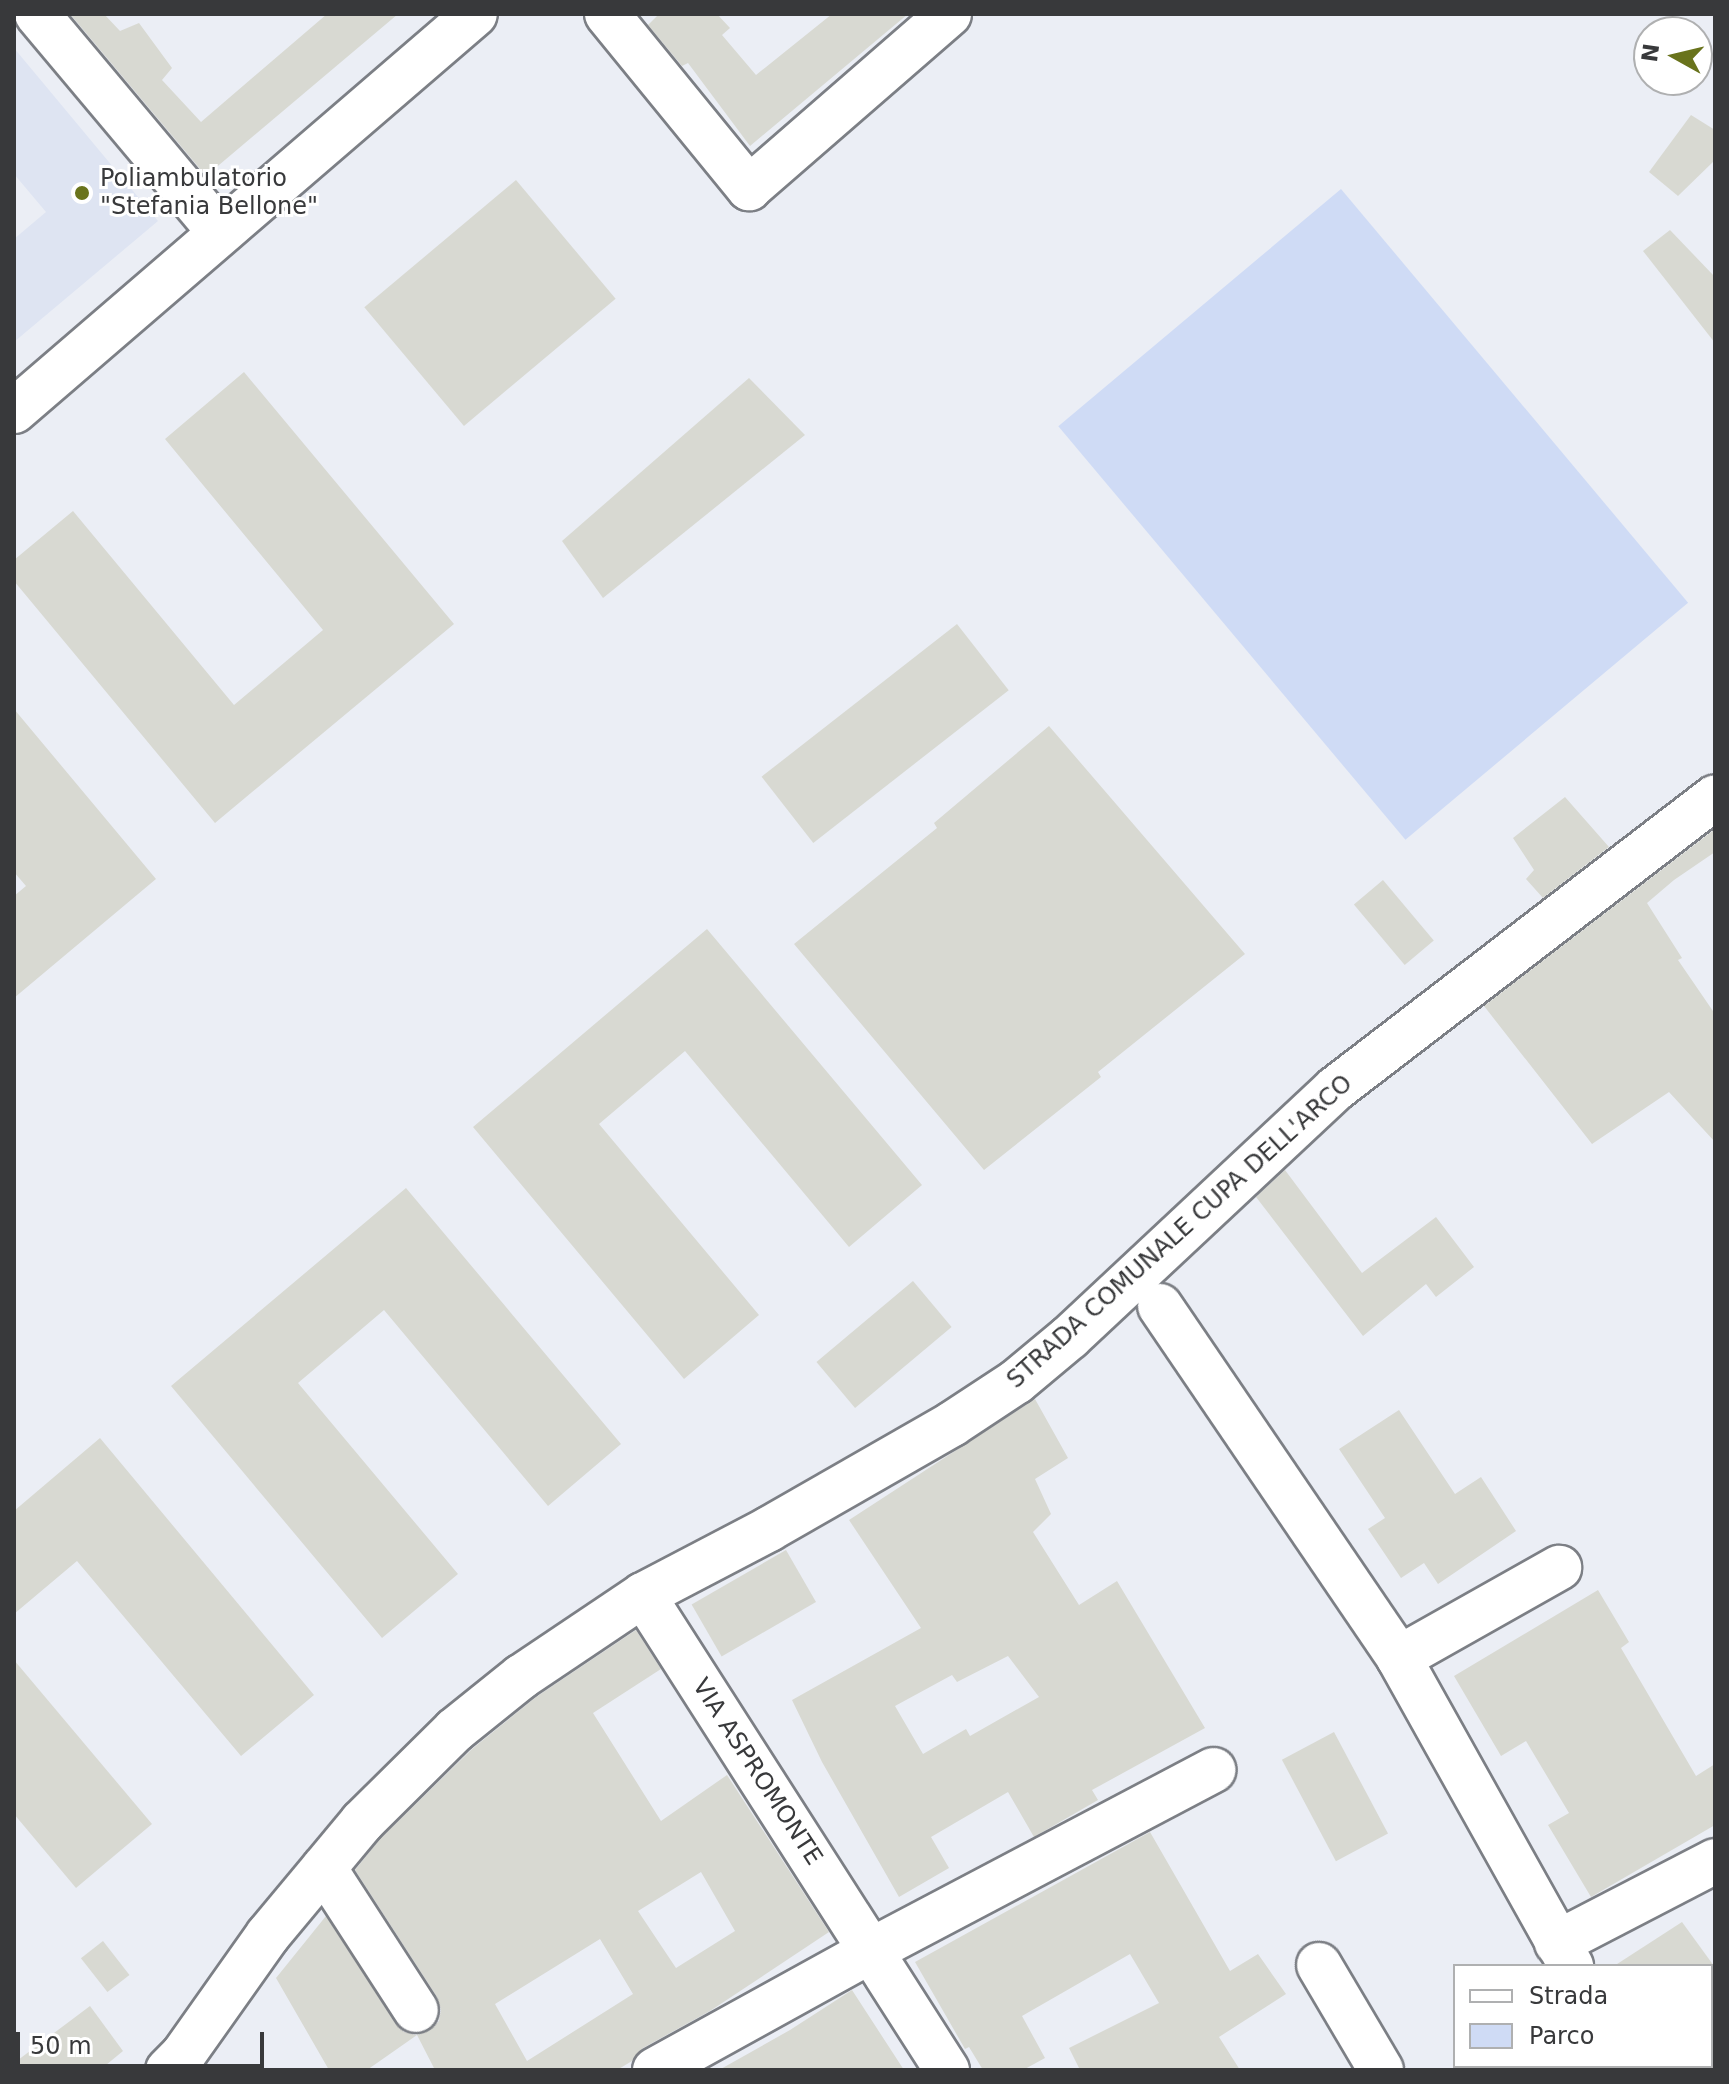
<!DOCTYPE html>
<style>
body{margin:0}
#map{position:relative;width:1729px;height:2084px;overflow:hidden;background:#ebeef5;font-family:"DejaVu Sans",sans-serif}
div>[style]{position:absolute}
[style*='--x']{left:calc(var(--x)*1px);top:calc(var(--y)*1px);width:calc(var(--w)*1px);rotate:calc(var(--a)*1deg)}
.built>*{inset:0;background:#dee4f2}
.green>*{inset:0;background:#cfdbf5;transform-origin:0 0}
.building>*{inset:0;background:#d8d9d2;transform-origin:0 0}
.roads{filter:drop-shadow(2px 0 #7c7f85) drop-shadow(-2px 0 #7c7f85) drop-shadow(0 2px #7c7f85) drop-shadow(0 -2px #7c7f85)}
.minor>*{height:44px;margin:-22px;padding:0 22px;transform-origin:22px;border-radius:22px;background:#fff}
.dots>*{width:22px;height:22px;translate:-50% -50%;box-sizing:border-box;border:4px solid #fff;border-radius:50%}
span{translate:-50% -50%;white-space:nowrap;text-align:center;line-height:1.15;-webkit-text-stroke:6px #fff;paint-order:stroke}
.poi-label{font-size:24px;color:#38393b}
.left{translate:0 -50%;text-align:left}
.street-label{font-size:24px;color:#38393b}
.frame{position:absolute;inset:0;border:16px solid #38393b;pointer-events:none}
.legend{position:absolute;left:1453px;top:1964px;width:260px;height:104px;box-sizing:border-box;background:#fff;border:2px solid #afb0b1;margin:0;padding:10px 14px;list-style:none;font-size:24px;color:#38393b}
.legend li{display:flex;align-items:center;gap:16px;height:40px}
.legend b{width:40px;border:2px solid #afb0b1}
.north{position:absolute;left:1633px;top:16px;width:80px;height:80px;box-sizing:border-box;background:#fff;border:2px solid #afb0b1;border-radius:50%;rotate:278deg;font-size:22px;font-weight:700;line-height:32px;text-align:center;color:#38393b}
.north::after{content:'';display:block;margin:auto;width:28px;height:36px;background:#69731c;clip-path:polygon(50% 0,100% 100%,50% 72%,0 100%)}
.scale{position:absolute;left:16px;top:2032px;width:248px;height:36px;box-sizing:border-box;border:4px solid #38393b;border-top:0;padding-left:10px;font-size:24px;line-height:28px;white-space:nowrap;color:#38393b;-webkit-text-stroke:6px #fff;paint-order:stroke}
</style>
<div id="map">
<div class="built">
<i style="clip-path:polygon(14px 48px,158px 221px,14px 342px,14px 239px,46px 212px,14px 174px)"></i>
</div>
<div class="green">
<i style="left:1341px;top:189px;width:540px;height:369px;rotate:50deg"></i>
</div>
<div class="building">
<i style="clip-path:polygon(70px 14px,104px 14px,120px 31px,139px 23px,172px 68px,162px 80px,201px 122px,327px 14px,398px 14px,206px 176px)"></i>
<i style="clip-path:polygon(659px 14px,717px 14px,730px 28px,722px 35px,756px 75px,832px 14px,908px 14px,750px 146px,688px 63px,682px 66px,648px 25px)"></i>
<i style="clip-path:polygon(1691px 115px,1715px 130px,1715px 160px,1678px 196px,1649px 172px)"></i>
<i style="left:516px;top:180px;width:155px;height:198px;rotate:50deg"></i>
<i style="clip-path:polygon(1670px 230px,1715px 277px,1715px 343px,1643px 251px)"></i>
<i style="clip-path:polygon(244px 372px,454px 624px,215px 823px,14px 581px,14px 560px,73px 511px,234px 705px,323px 630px,165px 439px)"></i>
<i style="clip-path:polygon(749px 378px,805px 435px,603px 598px,562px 541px)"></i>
<i style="left:957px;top:624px;width:84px;height:248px;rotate:52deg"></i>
<i style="clip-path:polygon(14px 709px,156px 879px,14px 998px,14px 896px,26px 886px,14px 872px)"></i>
<i style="clip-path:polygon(1049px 726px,1245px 954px,1098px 1072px,1101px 1077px,984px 1170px,794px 944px,937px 828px,934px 823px)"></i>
<i style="clip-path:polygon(1565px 797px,1609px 847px,1543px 898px,1526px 879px,1534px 870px,1513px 838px)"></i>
<i style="clip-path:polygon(1715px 829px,1715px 852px,1674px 880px,1647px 903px,1682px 958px,1678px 960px,1715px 1014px,1715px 1142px,1669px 1092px,1592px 1144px,1484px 1006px)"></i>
<i style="left:1383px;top:880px;width:79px;height:38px;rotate:50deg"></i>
<i style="clip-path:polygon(707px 929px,922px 1185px,849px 1247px,685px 1051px,599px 1124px,759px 1315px,684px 1379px,473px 1127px)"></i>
<i style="clip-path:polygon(1285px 1170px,1362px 1273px,1436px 1217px,1474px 1267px,1436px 1297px,1426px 1284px,1363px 1336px,1256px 1197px)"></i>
<i style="clip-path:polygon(406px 1188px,621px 1444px,548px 1506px,384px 1310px,298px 1383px,458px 1574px,382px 1638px,171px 1386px)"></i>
<i style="left:913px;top:1281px;width:60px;height:126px;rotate:50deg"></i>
<i style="clip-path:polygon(evenodd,1035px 1399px,1068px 1458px,1035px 1479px,1051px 1514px,1033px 1532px,1079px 1605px,1117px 1581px,1205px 1728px,1092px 1790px,1098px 1800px,1034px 1837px,1008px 1792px,931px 1837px,949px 1868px,899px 1897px,822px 1762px,792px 1700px,921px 1628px,849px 1520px,1035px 1399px,1008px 1656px,1039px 1697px,970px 1736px,966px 1729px,923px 1754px,895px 1706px,952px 1675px,957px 1682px,1008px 1656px)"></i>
<i style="clip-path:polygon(1399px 1410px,1455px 1494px,1481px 1477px,1516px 1531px,1438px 1584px,1424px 1563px,1401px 1578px,1368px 1529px,1385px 1518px,1339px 1449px)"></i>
<i style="clip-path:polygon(100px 1438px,314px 1695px,241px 1756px,77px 1561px,14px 1614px,14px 1511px)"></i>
<i style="left:786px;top:1550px;width:60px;height:109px;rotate:60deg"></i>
<i style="clip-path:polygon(1598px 1590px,1629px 1642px,1621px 1648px,1696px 1776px,1715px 1764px,1715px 1825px,1591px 1897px,1548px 1825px,1569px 1813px,1526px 1741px,1501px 1756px,1454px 1676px)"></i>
<i style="clip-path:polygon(evenodd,636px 1630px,661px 1669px,593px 1713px,661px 1821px,727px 1775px,829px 1932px,710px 2011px,643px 2048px,632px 2061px,617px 2070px,435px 2070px,417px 2035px,367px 2070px,329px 2070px,276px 1978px,326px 1916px,396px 2024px,404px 2032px,416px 2035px,430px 2030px,439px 2021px,441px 2010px,437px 1997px,355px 1870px,380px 1839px,472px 1749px,536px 1697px,636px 1630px,701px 1872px,735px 1931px,676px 1968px,638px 1911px,701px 1872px,636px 1630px,600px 1939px,633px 1994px,527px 2061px,495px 2004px,600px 1939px)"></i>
<i style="clip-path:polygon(14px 1660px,152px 1824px,76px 1888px,14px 1814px)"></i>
<i style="left:1334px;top:1732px;width:115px;height:59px;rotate:62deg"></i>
<i style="clip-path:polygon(1150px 1832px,1230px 1971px,1258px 1954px,1286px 1994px,1219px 2037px,1240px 2070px,1080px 2070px,1069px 2048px,1159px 2003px,1130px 1954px,1022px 2016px,1045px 2058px,1023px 2070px,983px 2070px,969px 2047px,965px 2049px,915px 1962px)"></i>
<i style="clip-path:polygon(1682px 1922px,1714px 1966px,1614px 1966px)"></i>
<i style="left:103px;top:1941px;width:43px;height:28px;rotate:52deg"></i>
<i style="clip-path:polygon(852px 1990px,904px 2070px,719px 2070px,790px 2030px)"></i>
<i style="clip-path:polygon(90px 2006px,123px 2051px,100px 2070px,14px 2070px,14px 2063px)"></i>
</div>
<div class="roads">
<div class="minor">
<i style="--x:37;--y:14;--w:285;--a:50"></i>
<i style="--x:607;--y:14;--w:225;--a:50.8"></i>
<i style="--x:749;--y:188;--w:265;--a:-41"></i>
<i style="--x:14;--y:411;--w:608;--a:-40.73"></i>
<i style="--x:1160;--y:1306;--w:425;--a:55.8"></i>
<i style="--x:1399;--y:1658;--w:353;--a:60.8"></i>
<i style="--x:643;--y:1595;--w:564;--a:57.38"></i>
<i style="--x:1399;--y:1658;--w:184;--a:-29.4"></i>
<i style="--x:324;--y:1868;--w:169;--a:57.1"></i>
<i style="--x:1557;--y:1943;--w:178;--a:-27.4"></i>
<i style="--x:1319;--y:1965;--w:122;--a:59.4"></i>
<i style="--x:1628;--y:2066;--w:4;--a:63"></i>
<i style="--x:168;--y:2070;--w:21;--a:-45"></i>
<i style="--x:183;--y:2055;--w:147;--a:-54.7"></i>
<i style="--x:268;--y:1935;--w:147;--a:-50.2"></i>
<i style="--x:362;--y:1822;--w:131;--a:-44.7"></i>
<i style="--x:455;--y:1730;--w:85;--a:-38.8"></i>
<i style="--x:521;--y:1677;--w:147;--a:-33.9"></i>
<i style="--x:643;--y:1595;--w:142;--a:-27.6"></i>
<i style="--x:769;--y:1529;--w:211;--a:-29.8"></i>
<i style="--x:952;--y:1424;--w:77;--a:-33.3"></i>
<i style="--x:1016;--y:1382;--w:70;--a:-39.8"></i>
<i style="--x:1070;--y:1337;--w:363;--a:-43.1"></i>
<i style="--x:1335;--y:1089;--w:479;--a:-37.5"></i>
<i style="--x:655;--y:2070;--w:248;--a:-28.9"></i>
<i style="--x:872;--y:1950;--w:386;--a:-27.8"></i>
</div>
</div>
<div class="dots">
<i style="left:82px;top:193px;background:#69731c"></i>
</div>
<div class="poi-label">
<span class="left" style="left:100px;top:193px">Poliambulatorio<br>"Stefania Bellone"</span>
</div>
<div class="street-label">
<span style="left:1180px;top:1232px;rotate:-42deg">STRADA COMUNALE CUPA DELL'ARCO</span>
<span style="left:757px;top:1772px;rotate:57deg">VIA ASPROMONTE</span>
</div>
<div class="frame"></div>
<ul class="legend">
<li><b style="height:10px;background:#fff"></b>Strada</li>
<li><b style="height:22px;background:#cfdbf5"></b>Parco</li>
</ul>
<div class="north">N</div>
<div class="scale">50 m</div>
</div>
